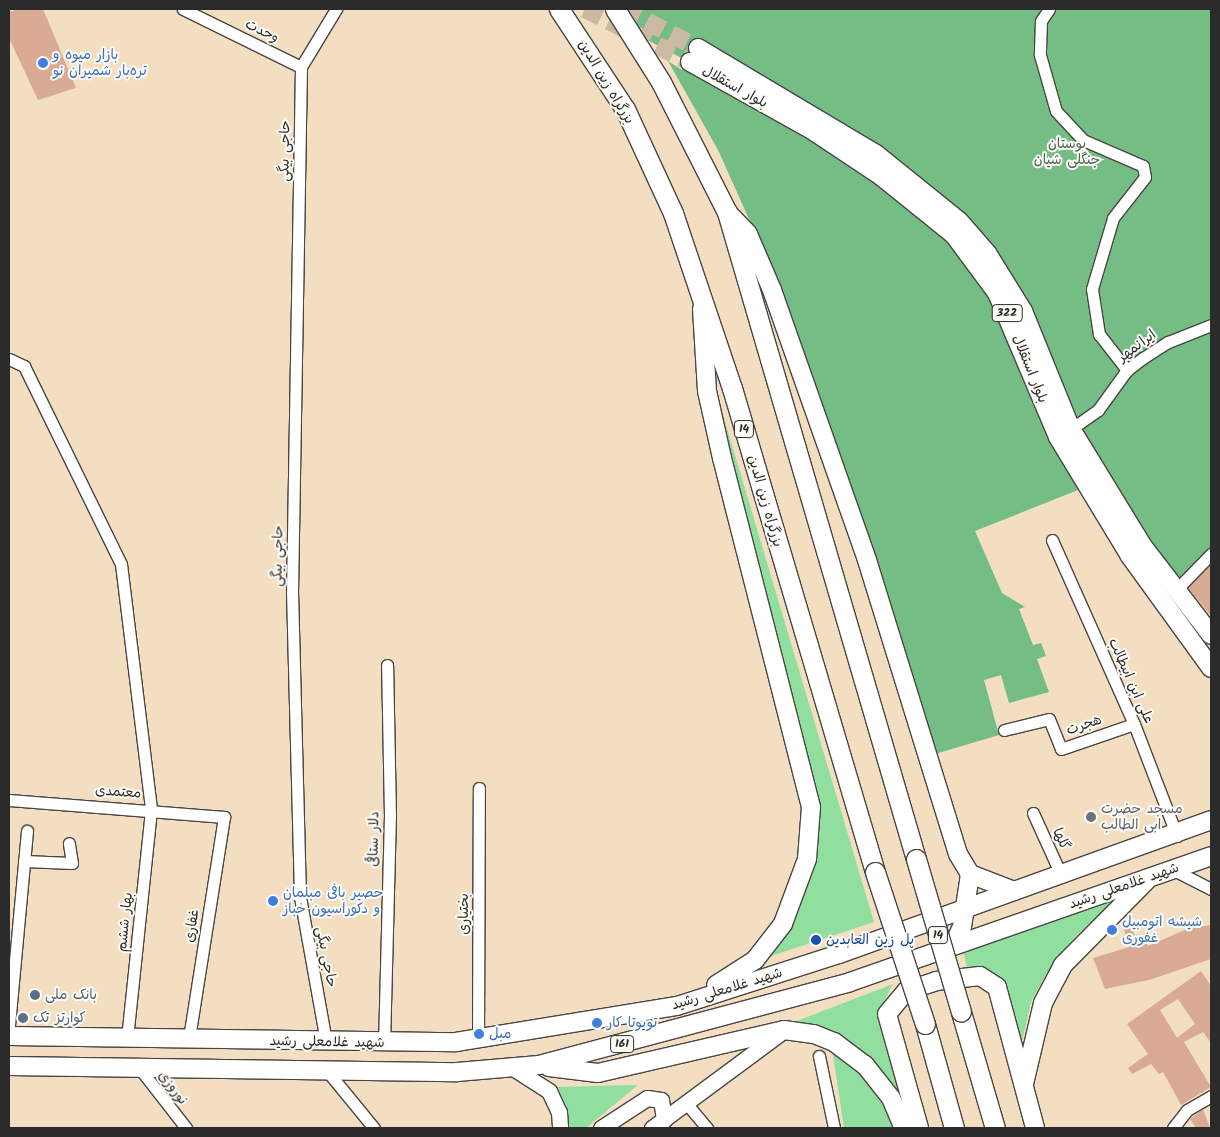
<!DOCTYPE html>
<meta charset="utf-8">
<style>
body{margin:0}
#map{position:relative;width:1220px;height:1137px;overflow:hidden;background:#f3dec1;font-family:Kalam,"Playpen Sans Arabic",sans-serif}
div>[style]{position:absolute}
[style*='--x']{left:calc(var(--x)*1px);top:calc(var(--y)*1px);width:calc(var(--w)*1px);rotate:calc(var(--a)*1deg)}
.green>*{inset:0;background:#90df9e}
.forest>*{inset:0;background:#74be85}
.building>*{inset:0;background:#d9ab95}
.primary-tunnel>*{height:18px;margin-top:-9px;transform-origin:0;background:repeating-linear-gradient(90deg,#cbbaa3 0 18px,transparent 0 27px)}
.roads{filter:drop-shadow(1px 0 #494642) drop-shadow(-1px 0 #494642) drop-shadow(0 1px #494642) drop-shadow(0 -1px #494642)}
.minor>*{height:11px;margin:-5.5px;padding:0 5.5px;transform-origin:5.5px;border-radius:5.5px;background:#fff}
.secondary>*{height:15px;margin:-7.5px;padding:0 7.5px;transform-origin:7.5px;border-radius:7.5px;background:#fff}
.primary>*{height:18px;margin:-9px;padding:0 9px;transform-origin:9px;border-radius:9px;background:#fff}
.trunk>*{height:19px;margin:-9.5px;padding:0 9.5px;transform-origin:9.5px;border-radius:9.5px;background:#fff}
.bridges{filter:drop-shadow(1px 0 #494642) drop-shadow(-1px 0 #494642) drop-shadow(0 1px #494642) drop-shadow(0 -1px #494642)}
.trunk-bridge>*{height:19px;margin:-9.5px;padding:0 9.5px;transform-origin:9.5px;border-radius:9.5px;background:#fff}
.dots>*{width:14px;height:14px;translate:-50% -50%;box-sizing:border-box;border:2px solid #fdfcf7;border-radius:50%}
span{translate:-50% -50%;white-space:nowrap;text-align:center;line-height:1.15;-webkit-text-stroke:4px #fdfcf7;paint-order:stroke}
.shield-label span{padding:1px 4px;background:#fdfcf7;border:1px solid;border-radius:4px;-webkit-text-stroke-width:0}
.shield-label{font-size:12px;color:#2b2b2b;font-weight:700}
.street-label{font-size:14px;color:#2b2b2b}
.shop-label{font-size:14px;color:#366cbe}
.left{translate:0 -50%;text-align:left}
.park-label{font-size:14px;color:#49614e}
.worship-label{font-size:14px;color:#5b616d}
.transit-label{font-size:14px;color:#164399}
.service-label{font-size:14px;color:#4e5e75}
.frame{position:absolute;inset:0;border:10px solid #2b2b2b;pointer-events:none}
</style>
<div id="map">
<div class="green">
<i style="clip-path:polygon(715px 388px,874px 922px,762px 959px,799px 905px,815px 841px)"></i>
<i style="clip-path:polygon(1118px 899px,1076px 936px,1045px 976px,1031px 1002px,1019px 1055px,987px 970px,967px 967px,963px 951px)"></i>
<i style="clip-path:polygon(893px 984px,882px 1005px,879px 1024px,905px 1110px,886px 1080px,789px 1024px)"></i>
<i style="clip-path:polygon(832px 1048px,849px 1058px,880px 1094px,897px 1128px,844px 1128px)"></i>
<i style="clip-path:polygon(638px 1085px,586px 1128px,565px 1128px,549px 1087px)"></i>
</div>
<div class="forest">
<i style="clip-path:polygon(610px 9px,1211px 9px,1211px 558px,1167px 607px,986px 287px,1040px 419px,1078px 490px,975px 531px,1002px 593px,1025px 607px,1019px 609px,1033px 645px,1041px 643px,1046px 656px,1037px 659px,1049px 692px,1009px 703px,1001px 675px,984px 680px,999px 735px,935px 754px,762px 248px,718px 150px,668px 61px,682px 70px,689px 62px,623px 27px)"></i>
</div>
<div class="building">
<i style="clip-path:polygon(19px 9px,43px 9px,76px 88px,38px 100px,9px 38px,9px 12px)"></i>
<i style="clip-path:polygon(1211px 564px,1211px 616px,1188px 588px)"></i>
<i style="clip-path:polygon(1130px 924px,1139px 946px,1147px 943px,1148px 946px,1187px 929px,1211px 925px,1211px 959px,1149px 980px,1105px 989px,1093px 958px,1129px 947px,1123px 926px)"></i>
<i style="clip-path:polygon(evenodd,1201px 971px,1211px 986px,1211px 1043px,1203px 1032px,1184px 1042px,1211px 1087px,1181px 1105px,1163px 1072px,1159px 1074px,1151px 1064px,1132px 1074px,1128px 1068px,1148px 1054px,1127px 1024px,1201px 971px,1178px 999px,1195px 1024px,1177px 1038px,1160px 1010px,1178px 999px)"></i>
<i style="clip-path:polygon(1203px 1109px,1210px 1128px,1196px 1128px,1190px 1119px)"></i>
</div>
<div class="primary-tunnel">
<i style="--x:585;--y:9;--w:118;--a:26.8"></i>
<i style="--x:623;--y:9;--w:85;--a:27.5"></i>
</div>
<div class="roads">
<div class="minor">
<i style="--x:183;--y:9;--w:131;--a:26.2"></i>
<i style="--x:1049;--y:9;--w:14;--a:124"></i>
<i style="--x:1041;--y:21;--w:34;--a:92"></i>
<i style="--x:1040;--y:55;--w:58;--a:74.1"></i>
<i style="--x:1056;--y:111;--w:40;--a:47"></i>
<i style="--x:1083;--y:140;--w:65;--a:23.4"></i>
<i style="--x:1143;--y:166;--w:11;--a:80"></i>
<i style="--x:1145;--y:177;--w:52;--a:128"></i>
<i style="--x:1113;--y:218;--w:74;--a:106.5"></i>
<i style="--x:1092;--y:289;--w:46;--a:81.2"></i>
<i style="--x:1099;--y:334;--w:46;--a:52.1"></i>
<i style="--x:301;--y:67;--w:524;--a:90.98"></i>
<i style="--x:292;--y:591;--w:306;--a:88.5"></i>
<i style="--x:300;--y:897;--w:147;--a:79.8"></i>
<i style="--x:301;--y:67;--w:68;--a:-58.9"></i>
<i style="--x:9;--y:359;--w:17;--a:25"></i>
<i style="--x:24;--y:366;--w:220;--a:63.9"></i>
<i style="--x:121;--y:564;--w:248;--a:83"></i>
<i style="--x:151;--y:810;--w:229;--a:96"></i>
<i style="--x:1071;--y:429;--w:33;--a:-35"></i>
<i style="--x:1098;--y:410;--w:49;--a:-54.1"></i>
<i style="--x:1127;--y:370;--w:20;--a:-37"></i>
<i style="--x:1143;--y:358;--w:30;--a:-33"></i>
<i style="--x:1168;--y:342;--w:46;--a:-21.6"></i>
<i style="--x:1052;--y:540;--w:201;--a:66"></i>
<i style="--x:1134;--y:724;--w:120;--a:69"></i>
<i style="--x:1175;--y:591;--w:52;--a:-45.8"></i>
<i style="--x:1004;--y:730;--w:46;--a:-13.7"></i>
<i style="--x:1049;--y:719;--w:32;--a:68"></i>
<i style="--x:1061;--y:749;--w:77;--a:-18.9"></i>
<i style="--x:9;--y:800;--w:216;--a:4.5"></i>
<i style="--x:224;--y:817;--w:225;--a:99"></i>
<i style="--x:1033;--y:813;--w:70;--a:65.6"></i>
<i style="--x:24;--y:861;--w:48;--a:2.4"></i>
<i style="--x:72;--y:863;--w:20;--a:-99"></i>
<i style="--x:1172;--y:869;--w:44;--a:27.1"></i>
<i style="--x:9;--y:1025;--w:195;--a:-84.7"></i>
<i style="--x:478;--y:1040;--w:252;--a:-89.8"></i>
<i style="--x:384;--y:1044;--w:228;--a:-88.5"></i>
<i style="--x:390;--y:816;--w:151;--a:-91.1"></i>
<i style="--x:819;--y:1056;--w:74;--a:78.2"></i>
<i style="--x:137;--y:1065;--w:80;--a:52.1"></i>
<i style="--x:328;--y:1072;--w:72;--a:50.6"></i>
<i style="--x:686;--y:1103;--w:33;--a:50"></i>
<i style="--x:1173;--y:1128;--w:23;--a:-52"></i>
<i style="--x:1187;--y:1110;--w:28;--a:-30"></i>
</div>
<div class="secondary">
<i style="--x:513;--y:1068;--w:43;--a:32.6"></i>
<i style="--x:549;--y:1091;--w:23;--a:65"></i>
<i style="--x:559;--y:1112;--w:16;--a:86"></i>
<i style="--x:601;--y:1128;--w:55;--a:-33.1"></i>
<i style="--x:647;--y:1098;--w:14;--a:8"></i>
<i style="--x:661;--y:1100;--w:20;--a:81"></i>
<i style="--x:652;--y:1128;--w:158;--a:-36.5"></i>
</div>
<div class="primary">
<i style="--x:698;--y:48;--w:207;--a:30.8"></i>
<i style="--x:876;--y:154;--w:107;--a:38.9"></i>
<i style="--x:959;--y:221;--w:43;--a:48.8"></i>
<i style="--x:987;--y:253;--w:68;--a:58.2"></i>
<i style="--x:1023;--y:311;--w:127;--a:67.9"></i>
<i style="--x:1071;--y:429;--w:136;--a:58.5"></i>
<i style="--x:1142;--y:545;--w:113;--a:52.5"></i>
<i style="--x:690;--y:62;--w:143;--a:29.2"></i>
<i style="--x:815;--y:132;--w:79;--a:33.7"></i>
<i style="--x:881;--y:176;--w:94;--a:38.9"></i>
<i style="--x:954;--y:235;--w:72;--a:53.4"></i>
<i style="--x:997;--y:293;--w:156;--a:67"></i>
<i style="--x:1058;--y:437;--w:139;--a:58.8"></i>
<i style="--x:1130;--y:556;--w:138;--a:54.1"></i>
<i style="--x:727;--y:212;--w:30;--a:46"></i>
<i style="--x:748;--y:234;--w:61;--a:66.8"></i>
<i style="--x:772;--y:290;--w:286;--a:70.6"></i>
<i style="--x:867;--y:560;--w:308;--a:72.8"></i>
<i style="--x:958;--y:854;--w:23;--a:59"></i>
<i style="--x:970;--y:874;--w:47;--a:21.1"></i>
<i style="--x:702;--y:309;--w:82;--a:86.5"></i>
<i style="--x:707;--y:391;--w:69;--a:77.4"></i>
<i style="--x:722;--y:458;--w:360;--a:75.7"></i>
<i style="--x:811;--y:807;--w:52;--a:94.4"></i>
<i style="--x:807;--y:859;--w:69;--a:110.3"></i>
<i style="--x:783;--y:924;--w:46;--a:127.9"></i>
<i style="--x:755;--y:960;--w:46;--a:147.3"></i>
<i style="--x:953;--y:946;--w:21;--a:-65"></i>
<i style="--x:962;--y:927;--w:54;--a:-81.4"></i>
<i style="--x:9;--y:1036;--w:447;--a:0.8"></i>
<i style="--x:456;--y:1042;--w:224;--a:-9.3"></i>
<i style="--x:677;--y:1006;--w:170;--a:-17.8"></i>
<i style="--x:839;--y:954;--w:395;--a:-19.8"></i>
<i style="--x:9;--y:1066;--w:448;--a:0.8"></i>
<i style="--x:457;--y:1072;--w:82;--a:-4.9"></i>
<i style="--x:539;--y:1065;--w:322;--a:-14.9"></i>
<i style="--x:850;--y:982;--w:382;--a:-19.2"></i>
<i style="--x:549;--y:1067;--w:49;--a:7"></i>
<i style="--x:598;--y:1073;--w:191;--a:-13"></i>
<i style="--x:784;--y:1030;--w:30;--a:8"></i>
<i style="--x:814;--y:1034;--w:22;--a:22"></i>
<i style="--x:834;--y:1042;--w:39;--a:37"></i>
<i style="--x:865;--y:1065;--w:42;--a:51.8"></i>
<i style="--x:891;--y:1098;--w:33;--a:67"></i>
<i style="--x:1024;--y:1084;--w:83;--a:-76.8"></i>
<i style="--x:1043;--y:1003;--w:43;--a:-62.2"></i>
<i style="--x:1063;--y:965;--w:118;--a:-45.3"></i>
<i style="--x:919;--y:1128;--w:118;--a:-105.7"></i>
<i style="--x:887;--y:1014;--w:30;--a:-50"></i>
<i style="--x:906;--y:991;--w:32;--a:-18"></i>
<i style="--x:936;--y:981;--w:44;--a:-6.5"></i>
<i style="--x:980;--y:976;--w:20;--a:33"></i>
<i style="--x:997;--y:987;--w:146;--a:74.9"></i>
</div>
<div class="trunk">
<i style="--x:559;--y:9;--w:120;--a:56.6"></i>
<i style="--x:625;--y:109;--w:115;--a:65.2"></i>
<i style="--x:673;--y:213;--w:185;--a:71.4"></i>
<i style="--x:732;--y:388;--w:505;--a:73.54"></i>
<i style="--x:615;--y:9;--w:86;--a:57.8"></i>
<i style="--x:661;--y:82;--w:146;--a:63.1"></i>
<i style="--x:727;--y:212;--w:674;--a:73.72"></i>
<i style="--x:961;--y:1012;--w:121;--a:73.7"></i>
<i style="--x:925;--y:1024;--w:108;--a:74.4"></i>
</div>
</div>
<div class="bridges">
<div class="trunk-bridge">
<i style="--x:916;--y:859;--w:159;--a:73.6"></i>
<i style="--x:875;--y:872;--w:160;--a:71.8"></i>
</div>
</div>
<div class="dots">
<i style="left:43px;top:63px;background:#3f7fe0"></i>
<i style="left:1091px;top:817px;background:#6b7280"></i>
<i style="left:273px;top:901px;background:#3f7fe0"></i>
<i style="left:1112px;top:930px;background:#3f7fe0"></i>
<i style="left:816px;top:940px;background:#1a4fb4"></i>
<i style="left:35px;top:995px;background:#5c6f8a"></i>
<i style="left:23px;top:1018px;background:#5c6f8a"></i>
<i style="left:597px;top:1023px;background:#3f7fe0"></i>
<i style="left:479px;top:1034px;background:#3f7fe0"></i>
</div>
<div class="shield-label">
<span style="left:1007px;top:313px">322</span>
<span style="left:744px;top:429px">14</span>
<span style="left:938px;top:935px">14</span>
<span style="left:622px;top:1044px">161</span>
</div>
<div class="street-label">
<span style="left:262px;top:31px;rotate:26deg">وحدت</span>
<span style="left:606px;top:82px;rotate:59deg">بزرگراه زین الدین</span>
<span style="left:735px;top:87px;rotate:29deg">بلوار استقلال</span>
<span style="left:285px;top:151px;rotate:-89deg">حاجی بیگی</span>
<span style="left:1137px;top:346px;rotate:-37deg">ایرانمهر</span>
<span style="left:1030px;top:369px;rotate:68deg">بلوار استقلال</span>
<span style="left:765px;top:501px;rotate:74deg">بزرگراه زین الدین</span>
<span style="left:278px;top:556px;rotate:-89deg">حاجی بیگی</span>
<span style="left:1131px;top:681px;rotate:66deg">علی ابن ابیطالب</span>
<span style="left:1084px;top:725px;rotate:-19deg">هجرت</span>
<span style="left:118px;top:792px;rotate:4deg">معتمدی</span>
<span style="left:374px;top:839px;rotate:-89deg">دلار ستاقی</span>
<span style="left:1061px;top:839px;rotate:66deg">گلها</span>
<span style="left:1124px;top:886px;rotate:-19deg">شهید غلامعلی رشید</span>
<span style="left:464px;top:914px;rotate:-90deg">بختیاری</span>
<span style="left:125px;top:922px;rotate:-84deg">بهار ششم</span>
<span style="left:192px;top:926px;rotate:-81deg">غفاری</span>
<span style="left:326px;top:957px;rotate:79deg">حاجی بیگی</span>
<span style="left:727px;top:989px;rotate:-17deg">شهید غلامعلی رشید</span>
<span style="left:327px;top:1042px;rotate:1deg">شهید غلامعلی رشید</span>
<span style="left:173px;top:1088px;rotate:52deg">نوروزی</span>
</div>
<div class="shop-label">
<span class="left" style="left:53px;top:63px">بازار میوه و<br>تره‌بار شمیران نو</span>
<span class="left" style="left:283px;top:901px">حصیر بافی مبلمان<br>و دکوراسیون خباز</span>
<span class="left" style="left:1122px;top:930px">شیشه اتومبیل<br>غفوری</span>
<span class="left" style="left:607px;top:1023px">تویوتا کار</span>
<span class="left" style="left:489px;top:1034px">مبل</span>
</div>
<div class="park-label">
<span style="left:1067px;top:152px">بوستان<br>جنگلی شیان</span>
</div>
<div class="worship-label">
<span class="left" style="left:1101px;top:817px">مسجد حضرت<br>ابی الطالب</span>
</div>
<div class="transit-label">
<span class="left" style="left:826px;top:940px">پل زین العابدین</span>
</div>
<div class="service-label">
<span class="left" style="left:45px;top:995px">بانک ملی</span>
<span class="left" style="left:33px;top:1018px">کوارتز تک</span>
</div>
<div class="frame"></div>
</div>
